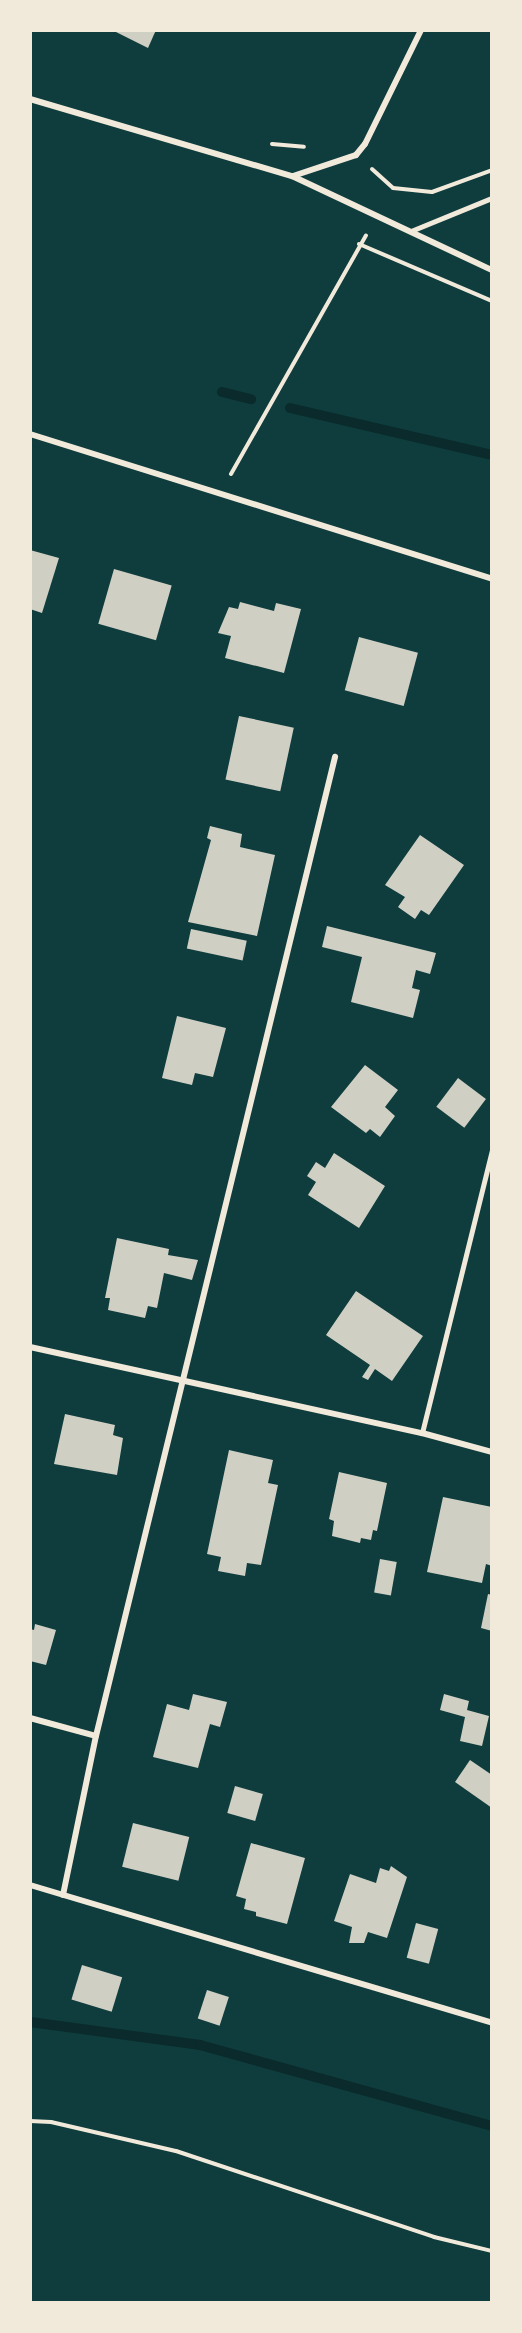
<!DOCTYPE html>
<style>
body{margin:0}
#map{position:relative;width:522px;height:2333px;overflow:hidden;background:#0f3d3e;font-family:"IBM Plex Sans",sans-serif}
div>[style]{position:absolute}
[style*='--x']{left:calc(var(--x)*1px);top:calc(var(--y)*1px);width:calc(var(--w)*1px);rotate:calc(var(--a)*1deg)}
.stream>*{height:10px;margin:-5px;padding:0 5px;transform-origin:5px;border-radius:5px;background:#0a2a2b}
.building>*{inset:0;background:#cfcfc3;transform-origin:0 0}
.path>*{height:4px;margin:-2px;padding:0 2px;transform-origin:2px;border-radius:2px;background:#f1e9da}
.service>*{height:4.5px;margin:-2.25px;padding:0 2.25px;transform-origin:2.25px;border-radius:2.25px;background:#f1e9da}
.minor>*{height:6px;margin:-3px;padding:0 3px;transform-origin:3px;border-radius:3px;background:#f1e9da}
span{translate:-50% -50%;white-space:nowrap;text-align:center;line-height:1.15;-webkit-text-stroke:6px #f1e9da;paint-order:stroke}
.frame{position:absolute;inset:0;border:32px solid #f1e9da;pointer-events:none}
</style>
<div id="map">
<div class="stream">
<i style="--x:222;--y:392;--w:30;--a:14"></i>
<i style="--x:290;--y:408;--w:207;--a:13.1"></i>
<i style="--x:30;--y:2022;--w:172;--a:7.7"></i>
<i style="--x:200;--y:2045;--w:303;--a:15.5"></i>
</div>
<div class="building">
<i style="clip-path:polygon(112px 30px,156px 30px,148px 48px)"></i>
<i style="clip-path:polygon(30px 550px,59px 558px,42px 613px,30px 609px)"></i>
<i style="left:114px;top:569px;width:60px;height:57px;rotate:16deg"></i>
<i style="clip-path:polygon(240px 602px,274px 611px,276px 603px,301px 609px,284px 673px,225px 658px,231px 636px,218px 633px,229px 607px,238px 609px)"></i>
<i style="left:359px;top:637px;width:61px;height:55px;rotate:15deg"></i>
<i style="left:239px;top:716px;width:56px;height:65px;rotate:12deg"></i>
<i style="clip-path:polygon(210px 826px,242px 834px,240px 847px,275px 855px,257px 936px,188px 922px,211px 840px,207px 838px)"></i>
<i style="clip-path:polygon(420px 835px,464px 865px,429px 915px,421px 910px,415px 919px,398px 907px,405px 897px,385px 885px)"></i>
<i style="clip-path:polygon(327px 926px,436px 953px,430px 974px,416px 970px,412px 988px,420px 990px,413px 1018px,351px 1002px,362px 957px,322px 947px)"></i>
<i style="left:191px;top:929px;width:57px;height:20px;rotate:12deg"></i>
<i style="clip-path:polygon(177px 1016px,226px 1028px,213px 1077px,195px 1073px,192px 1085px,162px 1078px)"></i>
<i style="clip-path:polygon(365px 1065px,398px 1090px,385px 1107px,395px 1116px,380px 1137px,370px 1129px,366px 1133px,331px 1107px)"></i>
<i style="left:458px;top:1078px;width:35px;height:36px;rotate:37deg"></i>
<i style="clip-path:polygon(334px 1153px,385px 1186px,359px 1228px,308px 1195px,316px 1182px,307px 1176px,316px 1162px,325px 1168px)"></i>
<i style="clip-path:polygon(117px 1238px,169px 1249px,168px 1255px,198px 1260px,192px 1280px,164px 1273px,157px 1308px,148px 1306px,145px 1318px,108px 1310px,110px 1298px,105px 1298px)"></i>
<i style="clip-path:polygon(356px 1291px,423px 1336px,392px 1381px,375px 1369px,368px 1380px,362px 1377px,370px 1365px,326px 1335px)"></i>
<i style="clip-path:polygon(65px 1414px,115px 1425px,113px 1435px,123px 1438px,117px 1475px,54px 1464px)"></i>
<i style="clip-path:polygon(229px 1450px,273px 1460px,268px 1483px,278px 1485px,261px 1565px,247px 1563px,245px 1576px,218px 1571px,221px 1557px,207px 1554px)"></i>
<i style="clip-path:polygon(339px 1472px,387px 1483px,377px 1531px,373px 1530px,371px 1540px,361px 1538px,360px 1543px,332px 1536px,334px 1521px,329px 1519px)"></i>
<i style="clip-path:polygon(443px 1497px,492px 1507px,492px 1566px,486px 1564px,482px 1583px,427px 1572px)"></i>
<i style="left:380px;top:1559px;width:17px;height:34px;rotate:10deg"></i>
<i style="clip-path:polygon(488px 1594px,492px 1595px,492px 1631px,481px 1628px)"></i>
<i style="clip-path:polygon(35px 1624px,56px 1630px,46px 1665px,30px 1661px,30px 1629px,34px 1630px)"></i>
<i style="clip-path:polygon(193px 1694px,227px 1702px,220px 1727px,210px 1724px,198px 1768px,153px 1757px,167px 1704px,189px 1710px)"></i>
<i style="clip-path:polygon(444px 1694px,469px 1701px,467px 1710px,489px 1716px,482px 1746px,460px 1741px,465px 1717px,440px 1710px)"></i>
<i style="clip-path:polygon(470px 1760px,492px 1775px,492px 1808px,455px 1782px)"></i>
<i style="left:235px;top:1786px;width:29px;height:28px;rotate:16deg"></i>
<i style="left:133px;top:1823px;width:58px;height:45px;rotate:14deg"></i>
<i style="clip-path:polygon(251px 1843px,305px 1858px,287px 1924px,256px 1916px,256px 1912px,244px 1909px,246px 1899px,236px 1896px)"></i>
<i style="clip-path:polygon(391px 1866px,407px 1877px,387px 1938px,368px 1932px,364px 1943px,349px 1943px,352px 1927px,334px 1921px,350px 1874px,376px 1883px,380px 1868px,389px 1871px)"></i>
<i style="left:416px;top:1923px;width:23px;height:36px;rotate:15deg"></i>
<i style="left:82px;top:1965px;width:42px;height:36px;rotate:17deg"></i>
<i style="left:207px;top:1990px;width:23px;height:30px;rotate:18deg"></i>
</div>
<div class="path">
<i style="--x:272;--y:144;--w:32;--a:5"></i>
<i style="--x:372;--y:169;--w:28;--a:42"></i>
<i style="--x:393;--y:188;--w:39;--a:6"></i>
<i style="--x:432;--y:192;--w:64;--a:-20.1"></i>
<i style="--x:359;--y:244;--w:145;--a:23.2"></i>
<i style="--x:231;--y:474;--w:274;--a:-60.5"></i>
<i style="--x:30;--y:2121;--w:21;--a:3"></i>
<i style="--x:51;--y:2122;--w:128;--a:13.1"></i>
<i style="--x:176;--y:2151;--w:272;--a:18.4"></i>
<i style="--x:434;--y:2237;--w:60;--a:13.6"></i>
</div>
<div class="service">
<i style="--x:411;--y:231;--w:87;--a:-22.2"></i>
<i style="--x:422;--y:1433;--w:292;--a:-76.1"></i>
</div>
<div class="minor">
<i style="--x:30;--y:99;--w:273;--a:16.4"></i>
<i style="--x:292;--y:176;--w:221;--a:25.2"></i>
<i style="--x:293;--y:176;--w:66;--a:-18.4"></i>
<i style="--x:356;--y:155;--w:14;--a:-51"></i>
<i style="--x:365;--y:144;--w:127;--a:-63.8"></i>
<i style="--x:30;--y:434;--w:484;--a:17.4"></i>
<i style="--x:30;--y:1347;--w:401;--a:12.4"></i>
<i style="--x:422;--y:1433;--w:73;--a:15.2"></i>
<i style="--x:30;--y:1718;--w:68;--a:15.3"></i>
<i style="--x:30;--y:1885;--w:482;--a:16.6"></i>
<i style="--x:63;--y:1895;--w:162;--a:-78.3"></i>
<i style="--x:96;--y:1736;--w:1008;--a:-76.28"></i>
</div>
<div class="frame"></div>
</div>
